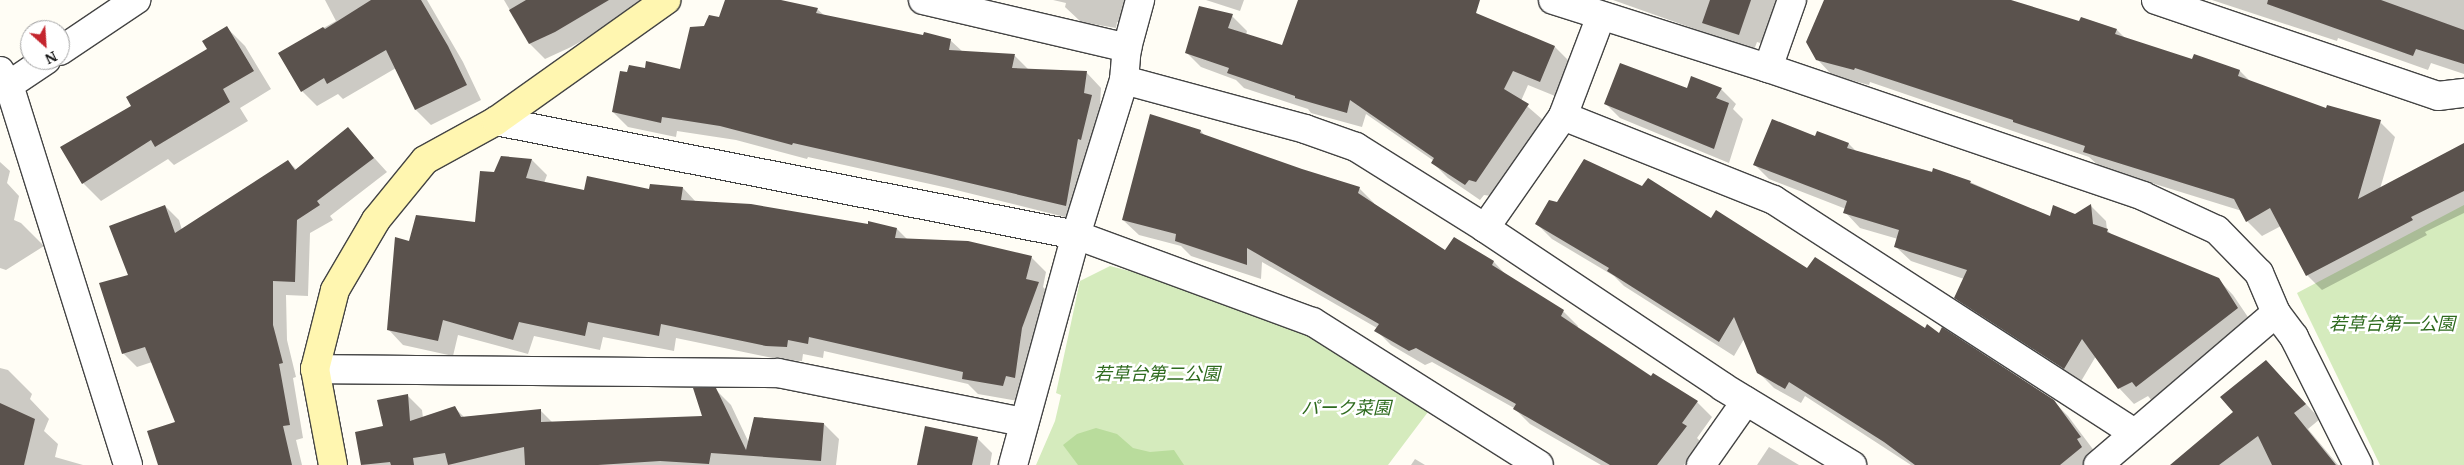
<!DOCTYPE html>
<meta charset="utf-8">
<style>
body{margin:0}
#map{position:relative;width:2464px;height:465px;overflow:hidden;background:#fffdf5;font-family:Merriweather,"Noto Sans JP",serif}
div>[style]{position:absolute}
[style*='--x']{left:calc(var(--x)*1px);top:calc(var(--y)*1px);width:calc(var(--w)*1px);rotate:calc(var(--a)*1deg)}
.green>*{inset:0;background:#d5ebbd}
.forest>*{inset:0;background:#b9dc9c}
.shadow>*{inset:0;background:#0003}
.building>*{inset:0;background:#5a524d}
.roads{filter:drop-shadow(1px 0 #444) drop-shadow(-1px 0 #444) drop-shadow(0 1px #444) drop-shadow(0 -1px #444)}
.street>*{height:28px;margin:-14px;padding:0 14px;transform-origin:14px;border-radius:14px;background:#fff}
.secondary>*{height:28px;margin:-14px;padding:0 14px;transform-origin:14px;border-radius:14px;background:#fff6b0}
span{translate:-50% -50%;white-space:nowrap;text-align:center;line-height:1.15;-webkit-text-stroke:5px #fff;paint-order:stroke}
.park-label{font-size:18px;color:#2f6b1f;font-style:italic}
.north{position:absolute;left:20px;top:20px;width:50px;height:50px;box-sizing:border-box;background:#fff;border:1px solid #a0a0a0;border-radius:50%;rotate:154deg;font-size:14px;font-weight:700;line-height:20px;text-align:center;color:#111}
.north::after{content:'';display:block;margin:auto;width:18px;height:22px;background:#c4262e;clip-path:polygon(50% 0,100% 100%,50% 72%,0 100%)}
</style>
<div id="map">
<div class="green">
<i style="clip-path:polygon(2464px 205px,2464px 465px,2380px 465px,2297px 293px)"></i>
<i style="clip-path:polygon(1110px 266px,1298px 315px,1437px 400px,1388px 465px,1036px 465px,1055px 421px,1061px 395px,1056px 393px,1080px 281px)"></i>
</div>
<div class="forest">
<i style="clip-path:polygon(1096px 428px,1117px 434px,1133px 448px,1150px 452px,1174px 450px,1184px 465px,1078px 465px,1063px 445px,1077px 434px)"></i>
</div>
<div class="shadow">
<i style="clip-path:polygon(325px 0,427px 0,463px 62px,481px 100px,431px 125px,416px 110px,396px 68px,343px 99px,338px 94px,317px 106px,302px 91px,279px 53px,336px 21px)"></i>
<i style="clip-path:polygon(504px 0,653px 0,571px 47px,545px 59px,530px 44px)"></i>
<i style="clip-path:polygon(726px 0,753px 0,817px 9px,825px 16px,924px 37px,950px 40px,963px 52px,1015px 56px,1029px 70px,1086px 72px,1101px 88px,1100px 105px,1106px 111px,1081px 221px,948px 188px,808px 157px,807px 159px,736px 140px,677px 131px,676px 137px,628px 127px,613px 112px,679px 76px,705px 28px,720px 18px)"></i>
<i style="clip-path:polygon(1053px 0,1129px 0,1125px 23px,1117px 22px,1116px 28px,1081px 22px,1065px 7px,1066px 3px)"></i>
<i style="clip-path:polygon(1206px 0,1244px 0,1240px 11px)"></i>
<i style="clip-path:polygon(1299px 0,1431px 0,1458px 6px,1555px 47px,1570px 62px,1555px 96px,1528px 85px,1521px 101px,1543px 120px,1491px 196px,1484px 195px,1480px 200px,1448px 178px,1433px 163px,1434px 161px,1366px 114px,1362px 127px,1311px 113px,1308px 109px,1244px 88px,1236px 80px,1201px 67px,1186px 52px,1232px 16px,1247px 31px,1246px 35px,1283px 47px)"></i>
<i style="clip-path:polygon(1613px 0,1779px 0,1767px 45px,1757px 42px,1754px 50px)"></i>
<i style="clip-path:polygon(1825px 0,2007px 0,2080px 23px,2082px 19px,2117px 30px,2125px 38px,2193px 61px,2240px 71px,2251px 82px,2327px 110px,2380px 122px,2395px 137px,2380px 189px,2464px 148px,2464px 213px,2425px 232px,2427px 235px,2322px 290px,2307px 275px,2281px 226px,2262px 236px,2247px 221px,2242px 211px,2100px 167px,2089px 157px,1870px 82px,1869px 85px,1832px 75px,1817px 59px)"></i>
<i style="clip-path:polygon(2212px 0,2464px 0,2464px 74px,2431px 63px,2428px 70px,2338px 38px,2337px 41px)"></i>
<i style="clip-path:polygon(227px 28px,245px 46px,271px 89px,240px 108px,248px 121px,174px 165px,168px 159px,101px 201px,83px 183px,133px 107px,208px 50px)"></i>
<i style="clip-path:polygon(1721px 89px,1736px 104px,1733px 109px,1743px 119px,1729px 163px,1620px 118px,1605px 103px,1688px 90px)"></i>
<i style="clip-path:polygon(1151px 116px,1201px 131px,1206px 137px,1301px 170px,1359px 188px,1374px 203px,1374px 205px,1445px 251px,1454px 238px,1494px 262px,1508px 277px,1563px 311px,1578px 326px,1577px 328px,1651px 378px,1697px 402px,1712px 417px,1697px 438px,1701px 442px,1684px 465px,1601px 465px,1530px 424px,1514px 408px,1432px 362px,1425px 365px,1391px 345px,1376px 330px,1377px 328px,1262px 262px,1261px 279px,1191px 256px,1181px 246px,1139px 235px,1123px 220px)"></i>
<i style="clip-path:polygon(348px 129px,387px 172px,330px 216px,333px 220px,310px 233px,308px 296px,286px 295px,287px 340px,296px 377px,293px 378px,303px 438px,296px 440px,302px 465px,160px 465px,177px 423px,152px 362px,137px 367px,123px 353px,129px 276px,165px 206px,179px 220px,182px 230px,288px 161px,297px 170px)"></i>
<i style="clip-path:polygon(1816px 137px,1849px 144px,1856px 151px,1970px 182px,2050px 218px,2075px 216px,2091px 206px,2106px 221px,2107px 230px,2114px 237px,2218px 279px,2233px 295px,2252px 323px,2152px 401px,2148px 396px,2134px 404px,2119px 388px,2096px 356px,2080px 383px,1971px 313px,1956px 298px,1964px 279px,1911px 261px,1895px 246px,1898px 239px,1860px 228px,1845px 212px,1846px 209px,1769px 179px,1754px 164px)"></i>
<i style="clip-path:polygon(532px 160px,547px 175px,544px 183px,585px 192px,650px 190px,651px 185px,683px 188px,696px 202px,897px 229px,908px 240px,1031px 257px,1046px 272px,1043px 287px,1053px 298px,1018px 401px,978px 394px,968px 384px,824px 351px,823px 358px,803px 354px,802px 361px,782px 360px,676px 338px,674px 351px,603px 337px,600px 350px,534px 336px,528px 354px,458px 335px,453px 356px,403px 345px,388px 329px,410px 242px,476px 223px,495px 174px)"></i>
<i style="clip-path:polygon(0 162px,10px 171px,7px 183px,19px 196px,14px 220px,21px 223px,44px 246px,6px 270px,0 268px)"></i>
<i style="clip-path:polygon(1711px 219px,1925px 330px,1940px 335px,2053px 401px,2068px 416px,2095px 452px,2094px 465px,1911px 465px,1805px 396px,1801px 403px,1774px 388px,1758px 372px,1744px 339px,1734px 356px,1624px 286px,1614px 276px,1552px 239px,1537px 224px)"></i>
<i style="clip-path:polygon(2266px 361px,2320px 419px,2308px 429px,2338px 465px,2172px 465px,2235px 412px)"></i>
<i style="clip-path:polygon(0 368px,8px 370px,32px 394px,30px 399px,49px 419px,44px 431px,58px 444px,55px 457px,83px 465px,0 465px)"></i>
<i style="clip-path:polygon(715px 389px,731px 405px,749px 443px,824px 424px,839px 439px,836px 465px,363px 465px,357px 433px,384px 427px,407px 395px,422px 410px,423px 418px,455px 408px,464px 417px,540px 410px,553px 423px,704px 417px)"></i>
<i style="clip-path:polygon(977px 438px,992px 453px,990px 465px,918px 465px)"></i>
<i style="clip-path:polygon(1769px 447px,1799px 465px,1757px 465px)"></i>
<i style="clip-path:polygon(1415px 459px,1425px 465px,1411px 465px)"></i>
</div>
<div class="building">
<i style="clip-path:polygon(371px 0,421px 0,448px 46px,467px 85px,415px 110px,386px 50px,327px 84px,324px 78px,301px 92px,278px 53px,323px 27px,325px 29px)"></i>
<i style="clip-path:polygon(526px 0,609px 0,555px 32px,529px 44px,509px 10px)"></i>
<i style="clip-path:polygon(725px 0,781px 0,818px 8px,816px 13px,923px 35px,924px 32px,951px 39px,949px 50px,1015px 54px,1012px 68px,1087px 71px,1084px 93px,1092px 95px,1081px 140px,1078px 139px,1066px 206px,931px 174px,793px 143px,792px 145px,720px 126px,662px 117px,661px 123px,612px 112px,620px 71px,627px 72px,629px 65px,645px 68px,646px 61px,680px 69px,690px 27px,704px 26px,709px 15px,719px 17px)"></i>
<i style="clip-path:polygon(1298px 0,1480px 0,1476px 13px,1555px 46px,1540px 82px,1513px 71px,1504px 89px,1529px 104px,1476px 182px,1469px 180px,1465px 185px,1431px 163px,1434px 158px,1350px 100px,1347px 113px,1295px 98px,1295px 96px,1227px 73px,1229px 68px,1185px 53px,1199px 6px,1233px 14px,1228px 28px,1282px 45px)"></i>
<i style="clip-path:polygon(1710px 0,1751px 0,1739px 35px,1702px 23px)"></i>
<i style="clip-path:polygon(1824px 0,2011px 0,2079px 21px,2081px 17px,2117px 29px,2115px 34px,2192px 59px,2194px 54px,2240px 70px,2238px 76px,2326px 108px,2327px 105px,2381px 120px,2358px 199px,2464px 143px,2464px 191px,2411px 217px,2413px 220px,2306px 276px,2270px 208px,2246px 222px,2234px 199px,2083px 152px,2085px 146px,2013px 122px,2013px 120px,1855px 68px,1854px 70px,1816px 60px,1806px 42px)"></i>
<i style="clip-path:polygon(2268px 0,2381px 0,2464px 30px,2464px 64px,2416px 49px,2413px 56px,2267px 4px)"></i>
<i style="clip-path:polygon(227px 26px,254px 71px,223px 89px,230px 102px,155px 147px,151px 140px,82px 184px,60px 147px,131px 106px,126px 97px,207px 49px,202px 41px)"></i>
<i style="clip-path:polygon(1620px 63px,1687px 88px,1691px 76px,1722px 88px,1716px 98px,1729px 103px,1714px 149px,1604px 104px)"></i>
<i style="clip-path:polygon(1150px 114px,1201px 130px,1200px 133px,1302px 169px,1360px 187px,1358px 193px,1445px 250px,1454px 237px,1494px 261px,1492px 265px,1564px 310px,1561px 316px,1651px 376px,1653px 373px,1698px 401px,1682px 423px,1687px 426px,1657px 465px,1610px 465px,1513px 409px,1516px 404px,1416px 348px,1409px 351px,1374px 331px,1379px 324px,1247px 248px,1247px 265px,1175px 241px,1176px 234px,1122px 220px)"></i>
<i style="clip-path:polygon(1772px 119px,1815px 136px,1817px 131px,1849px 143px,1847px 148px,1932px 172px,1933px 168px,1971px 181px,1970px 183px,2050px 216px,2053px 205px,2075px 214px,2091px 204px,2093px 224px,2108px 229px,2107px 232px,2219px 278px,2238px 308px,2136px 387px,2132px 382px,2118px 389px,2082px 339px,2064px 369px,1954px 298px,1967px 270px,1894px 247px,1899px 230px,1843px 213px,1847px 201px,1753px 165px)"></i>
<i style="clip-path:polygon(348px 127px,374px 158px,317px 201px,320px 205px,297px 220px,295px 282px,273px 281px,273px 325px,283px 363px,279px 364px,290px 425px,283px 426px,292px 465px,158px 465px,147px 431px,175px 422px,145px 347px,122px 354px,99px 283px,128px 275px,109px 226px,165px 205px,175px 233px,288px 160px,295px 170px)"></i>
<i style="clip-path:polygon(501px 156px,532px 159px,526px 178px,584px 190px,587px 176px,649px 189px,650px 184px,683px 187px,681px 200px,751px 204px,868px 224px,868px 221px,897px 228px,895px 238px,968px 241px,1032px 256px,1026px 279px,1039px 282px,1022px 328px,1015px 378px,1006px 376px,1003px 386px,962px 379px,963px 372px,809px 337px,808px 344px,788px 340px,787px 347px,766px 346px,661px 324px,659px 336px,588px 322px,585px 336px,519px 322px,513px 340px,443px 320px,438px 341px,387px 330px,395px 237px,409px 241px,416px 215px,475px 222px,480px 171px,494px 172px)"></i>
<i style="clip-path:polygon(1584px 159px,1642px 186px,1648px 178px,1711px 218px,1716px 210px,1807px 268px,1815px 257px,1925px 328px,1927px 324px,1939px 333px,1942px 327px,2054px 400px,2081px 437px,2077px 439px,2082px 447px,2060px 465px,1915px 465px,1884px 442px,1789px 382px,1785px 389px,1757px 373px,1734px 317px,1719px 342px,1607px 271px,1609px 268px,1535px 224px,1549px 200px,1557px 202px)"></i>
<i style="clip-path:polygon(2266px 360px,2306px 404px,2294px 413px,2336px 465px,2272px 465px,2258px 436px,2219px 465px,2170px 465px,2233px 412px,2220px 397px)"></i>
<i style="clip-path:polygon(693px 388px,716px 388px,746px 450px,754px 417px,824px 423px,821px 461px,711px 453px,709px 464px,660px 461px,598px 465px,525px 465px,524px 447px,448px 465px,445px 453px,413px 458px,414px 465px,391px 465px,390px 462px,361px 465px,355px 432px,383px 426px,377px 400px,408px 394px,410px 421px,455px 406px,461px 417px,541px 409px,541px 422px,702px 416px)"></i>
<i style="clip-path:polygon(0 403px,35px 419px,24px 465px,0 465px)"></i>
<i style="clip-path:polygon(925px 426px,978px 437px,972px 465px,917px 465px)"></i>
</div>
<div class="roads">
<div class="street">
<i style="--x:923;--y:0;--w:210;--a:13.2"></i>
<i style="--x:1553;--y:0;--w:225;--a:17.6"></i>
<i style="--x:1768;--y:68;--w:396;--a:18.8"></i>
<i style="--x:2143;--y:196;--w:81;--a:24.7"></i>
<i style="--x:2217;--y:230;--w:60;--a:45.7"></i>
<i style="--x:2259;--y:273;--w:43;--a:67"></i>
<i style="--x:2276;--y:313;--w:30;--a:53"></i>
<i style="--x:2294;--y:337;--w:143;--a:63.4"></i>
<i style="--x:2156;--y:0;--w:298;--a:18.8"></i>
<i style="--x:2438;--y:96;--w:26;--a:-7"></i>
<i style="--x:60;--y:51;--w:92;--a:-33.9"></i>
<i style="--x:1768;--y:68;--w:72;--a:-70.6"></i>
<i style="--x:0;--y:71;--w:17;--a:57"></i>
<i style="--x:9;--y:85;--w:398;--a:72.6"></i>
<i style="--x:1124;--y:80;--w:188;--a:15.1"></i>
<i style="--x:1305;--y:129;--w:54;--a:19.4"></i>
<i style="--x:1356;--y:147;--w:152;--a:32.1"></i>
<i style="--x:1485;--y:228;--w:286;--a:33.7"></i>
<i style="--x:1723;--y:387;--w:151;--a:31.2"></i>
<i style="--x:9;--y:85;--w:45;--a:-34"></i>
<i style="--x:1563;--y:116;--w:227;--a:21.7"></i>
<i style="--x:1774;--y:200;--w:429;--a:32.9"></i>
<i style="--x:496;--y:121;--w:591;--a:11.12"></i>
<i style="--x:1076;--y:235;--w:252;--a:20.2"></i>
<i style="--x:1313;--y:322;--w:267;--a:32.3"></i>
<i style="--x:1485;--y:228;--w:136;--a:-55.1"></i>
<i style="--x:1563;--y:116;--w:107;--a:-69.2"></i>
<i style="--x:315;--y:369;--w:463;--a:0.5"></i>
<i style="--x:778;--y:373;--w:251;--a:11.3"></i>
<i style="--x:1013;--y:465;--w:238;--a:-74.7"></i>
<i style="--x:1076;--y:235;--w:162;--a:-72.8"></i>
<i style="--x:1124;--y:80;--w:32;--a:-85"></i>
<i style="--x:1127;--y:48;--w:50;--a:-74.8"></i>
<i style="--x:1701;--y:465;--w:78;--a:-54.9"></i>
<i style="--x:2098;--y:465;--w:234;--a:-40.5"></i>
</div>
<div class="secondary">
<i style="--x:333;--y:465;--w:98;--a:-100.6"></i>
<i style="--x:315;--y:369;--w:81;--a:-75.8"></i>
<i style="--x:335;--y:290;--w:81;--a:-59.6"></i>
<i style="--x:376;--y:220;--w:77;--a:-50.8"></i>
<i style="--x:425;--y:160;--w:81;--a:-28.8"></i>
<i style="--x:496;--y:121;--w:209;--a:-35.4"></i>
</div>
</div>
<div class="park-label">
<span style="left:2392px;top:324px">若草台第一公園</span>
<span style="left:1157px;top:374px">若草台第二公園</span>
<span style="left:1346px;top:408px">パーク菜園</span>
</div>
<div class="north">N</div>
</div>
